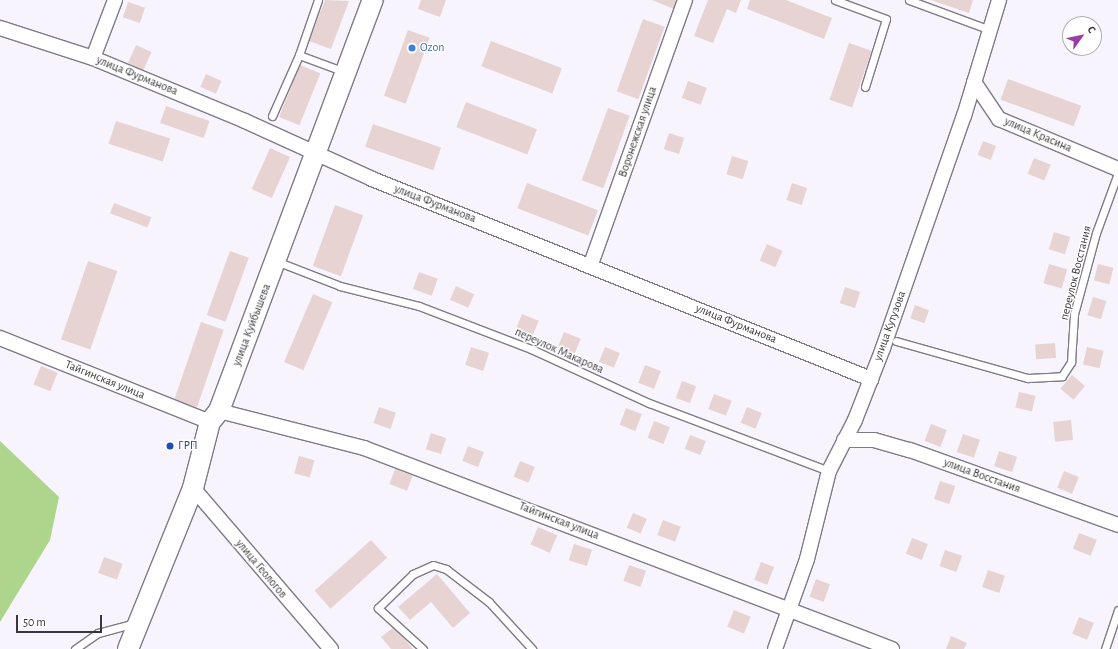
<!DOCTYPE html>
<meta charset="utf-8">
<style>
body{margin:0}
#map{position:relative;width:1118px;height:649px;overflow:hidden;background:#f7f4fe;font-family:"Alegreya Sans",sans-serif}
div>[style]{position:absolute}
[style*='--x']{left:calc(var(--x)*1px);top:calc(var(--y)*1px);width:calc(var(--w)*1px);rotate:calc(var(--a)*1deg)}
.green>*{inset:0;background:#add58b}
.building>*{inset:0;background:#e7d4d2;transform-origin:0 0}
.roads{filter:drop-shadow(1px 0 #7f7a88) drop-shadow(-1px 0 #7f7a88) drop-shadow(0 1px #7f7a88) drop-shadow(0 -1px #7f7a88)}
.lane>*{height:7px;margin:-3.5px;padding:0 3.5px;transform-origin:3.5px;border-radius:3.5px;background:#fff}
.street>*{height:14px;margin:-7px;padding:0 7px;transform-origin:7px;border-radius:7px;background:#fff}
.secondary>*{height:20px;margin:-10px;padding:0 10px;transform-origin:10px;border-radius:10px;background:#fff}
.dots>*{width:11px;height:11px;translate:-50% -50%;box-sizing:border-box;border:2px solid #fff;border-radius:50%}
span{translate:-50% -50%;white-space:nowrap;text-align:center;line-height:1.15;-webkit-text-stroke:3px #fff;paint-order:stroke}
.shop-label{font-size:12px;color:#366cbe}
.left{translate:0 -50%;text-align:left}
.street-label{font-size:12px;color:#39373d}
.transit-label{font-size:12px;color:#164399}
.north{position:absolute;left:1062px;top:16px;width:40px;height:40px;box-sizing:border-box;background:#fff;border:1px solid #b0afb1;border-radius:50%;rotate:57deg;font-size:11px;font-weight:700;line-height:16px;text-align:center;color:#39373d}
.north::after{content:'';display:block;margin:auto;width:14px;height:18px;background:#993ca6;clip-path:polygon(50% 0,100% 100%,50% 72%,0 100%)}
.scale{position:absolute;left:16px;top:615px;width:86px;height:18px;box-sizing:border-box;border:2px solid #39373d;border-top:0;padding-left:5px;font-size:12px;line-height:14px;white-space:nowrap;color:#39373d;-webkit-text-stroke:3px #fff;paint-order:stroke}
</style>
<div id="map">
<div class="green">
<i style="clip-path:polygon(0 441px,59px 497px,50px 540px,0 622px)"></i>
</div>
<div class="building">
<i style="clip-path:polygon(325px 0,349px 1px,331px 49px,309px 41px)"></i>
<i style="clip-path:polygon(421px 0,446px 0,440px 17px,418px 9px)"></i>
<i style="clip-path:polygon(652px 0,677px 0,674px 9px)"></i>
<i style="clip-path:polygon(708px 0,741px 0,736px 13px,727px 9px,713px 43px,694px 36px)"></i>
<i style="clip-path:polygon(750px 0,786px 0,832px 18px,824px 39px,747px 9px)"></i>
<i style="clip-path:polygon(931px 0,973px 0,969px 13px)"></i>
<i style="left:128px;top:2px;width:18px;height:16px;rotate:19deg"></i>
<i style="left:643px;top:19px;width:23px;height:77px;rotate:20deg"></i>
<i style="left:408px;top:30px;width:23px;height:70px;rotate:20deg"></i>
<i style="left:491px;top:41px;width:76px;height:27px;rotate:21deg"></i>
<i style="left:849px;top:43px;width:24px;height:60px;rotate:19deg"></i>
<i style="left:136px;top:45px;width:17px;height:20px;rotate:24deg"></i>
<i style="left:300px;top:65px;width:22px;height:56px;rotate:22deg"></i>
<i style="left:206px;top:74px;width:17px;height:14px;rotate:24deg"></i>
<i style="left:1008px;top:79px;width:78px;height:22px;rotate:20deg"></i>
<i style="left:688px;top:81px;width:20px;height:18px;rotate:20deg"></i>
<i style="left:466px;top:102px;width:76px;height:27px;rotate:21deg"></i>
<i style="left:166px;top:106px;width:46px;height:18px;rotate:19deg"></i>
<i style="left:608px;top:108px;width:23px;height:77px;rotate:20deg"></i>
<i style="left:116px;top:121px;width:57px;height:24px;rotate:18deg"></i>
<i style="left:373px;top:124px;width:72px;height:24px;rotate:19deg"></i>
<i style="left:669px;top:133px;width:16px;height:17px;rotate:18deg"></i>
<i style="left:983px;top:141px;width:14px;height:15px;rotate:21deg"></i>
<i style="left:270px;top:148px;width:22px;height:45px;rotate:24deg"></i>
<i style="left:732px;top:156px;width:17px;height:19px;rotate:17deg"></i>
<i style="left:1034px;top:158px;width:18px;height:17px;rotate:22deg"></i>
<i style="left:527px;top:183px;width:76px;height:27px;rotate:21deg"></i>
<i style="left:792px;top:183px;width:16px;height:18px;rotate:18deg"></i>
<i style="left:114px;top:203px;width:40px;height:11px;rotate:21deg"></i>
<i style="left:335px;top:205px;width:30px;height:65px;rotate:20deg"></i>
<i style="left:1054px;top:232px;width:17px;height:18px;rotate:17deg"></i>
<i style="left:767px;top:244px;width:17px;height:18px;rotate:24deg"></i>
<i style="left:230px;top:251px;width:20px;height:68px;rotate:20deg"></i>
<i style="left:88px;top:261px;width:31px;height:83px;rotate:19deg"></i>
<i style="left:1049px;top:264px;width:19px;height:20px;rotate:16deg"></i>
<i style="left:1098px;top:264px;width:16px;height:17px;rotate:14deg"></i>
<i style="left:419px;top:272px;width:20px;height:18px;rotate:20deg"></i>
<i style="left:456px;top:286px;width:20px;height:15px;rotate:24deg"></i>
<i style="left:845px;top:287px;width:16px;height:17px;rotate:18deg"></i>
<i style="left:313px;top:294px;width:21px;height:74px;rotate:23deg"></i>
<i style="left:1093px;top:297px;width:14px;height:19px;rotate:17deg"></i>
<i style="left:915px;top:305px;width:15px;height:14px;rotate:20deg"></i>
<i style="left:522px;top:314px;width:18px;height:17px;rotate:22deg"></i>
<i style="left:201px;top:322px;width:24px;height:82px;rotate:19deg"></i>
<i style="left:564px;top:332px;width:18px;height:17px;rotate:22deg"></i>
<i style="left:1055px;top:343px;width:15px;height:20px;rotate:86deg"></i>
<i style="left:471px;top:347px;width:19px;height:19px;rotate:18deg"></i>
<i style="left:605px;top:347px;width:16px;height:16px;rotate:22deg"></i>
<i style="left:1087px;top:347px;width:17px;height:18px;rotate:13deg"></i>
<i style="left:645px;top:365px;width:17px;height:19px;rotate:21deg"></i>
<i style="left:41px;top:366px;width:18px;height:20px;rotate:22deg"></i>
<i style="left:1072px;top:375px;width:17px;height:18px;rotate:40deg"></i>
<i style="left:682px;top:381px;width:15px;height:18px;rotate:20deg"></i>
<i style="left:1019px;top:392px;width:17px;height:16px;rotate:13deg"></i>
<i style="left:714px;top:394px;width:19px;height:16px;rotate:21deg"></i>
<i style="left:379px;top:407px;width:18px;height:17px;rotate:19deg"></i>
<i style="left:747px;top:407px;width:16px;height:17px;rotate:22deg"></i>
<i style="left:626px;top:408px;width:17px;height:18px;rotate:21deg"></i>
<i style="left:1071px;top:420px;width:20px;height:18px;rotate:84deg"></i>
<i style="left:654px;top:421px;width:17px;height:18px;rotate:21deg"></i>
<i style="left:931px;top:424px;width:17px;height:18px;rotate:21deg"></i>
<i style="left:431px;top:433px;width:16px;height:17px;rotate:18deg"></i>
<i style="left:963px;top:434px;width:18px;height:19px;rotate:19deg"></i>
<i style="left:690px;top:435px;width:17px;height:15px;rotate:21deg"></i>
<i style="left:468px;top:446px;width:17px;height:16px;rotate:21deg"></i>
<i style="left:999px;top:451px;width:19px;height:16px;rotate:18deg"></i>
<i style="left:299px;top:456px;width:16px;height:18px;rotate:15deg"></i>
<i style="left:520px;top:461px;width:16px;height:17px;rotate:22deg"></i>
<i style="left:395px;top:469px;width:19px;height:16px;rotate:21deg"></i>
<i style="left:1064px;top:471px;width:16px;height:18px;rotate:22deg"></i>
<i style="left:940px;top:481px;width:16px;height:19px;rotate:18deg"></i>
<i style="left:633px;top:513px;width:15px;height:16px;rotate:23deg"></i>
<i style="left:663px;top:520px;width:19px;height:16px;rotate:21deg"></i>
<i style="left:538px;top:527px;width:21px;height:19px;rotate:23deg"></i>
<i style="left:1079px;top:533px;width:19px;height:17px;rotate:21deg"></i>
<i style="left:912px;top:538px;width:17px;height:17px;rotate:21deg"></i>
<i style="left:371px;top:540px;width:24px;height:76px;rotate:48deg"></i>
<i style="left:574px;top:544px;width:19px;height:17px;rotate:18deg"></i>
<i style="left:945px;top:550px;width:18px;height:17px;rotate:19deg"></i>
<i style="left:104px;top:557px;width:20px;height:17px;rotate:20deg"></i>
<i style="left:761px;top:562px;width:14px;height:19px;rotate:21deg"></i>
<i style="left:629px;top:565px;width:18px;height:17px;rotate:19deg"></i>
<i style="left:988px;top:570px;width:18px;height:18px;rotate:19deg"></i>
<i style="clip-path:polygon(437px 574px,470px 613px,453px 628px,431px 602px,410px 620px,398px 607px)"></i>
<i style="left:816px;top:579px;width:15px;height:19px;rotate:20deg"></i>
<i style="left:734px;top:610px;width:18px;height:18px;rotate:22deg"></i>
<i style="left:1079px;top:617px;width:16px;height:18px;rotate:22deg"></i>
<i style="clip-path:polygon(394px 627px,413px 649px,391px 649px,381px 637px)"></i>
<i style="clip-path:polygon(951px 636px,967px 643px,964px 649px,946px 649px)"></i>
</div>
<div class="roads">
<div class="lane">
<i style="--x:318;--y:0;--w:58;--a:109.1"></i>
<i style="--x:299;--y:55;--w:49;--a:20.3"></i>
<i style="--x:835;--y:0;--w:54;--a:20.4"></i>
<i style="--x:886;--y:19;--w:71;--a:107.2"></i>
<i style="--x:909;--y:0;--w:86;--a:20.3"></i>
<i style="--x:272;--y:116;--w:67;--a:-66.1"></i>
<i style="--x:276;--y:261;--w:69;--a:21.3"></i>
<i style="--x:340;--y:286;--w:81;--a:14.2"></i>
<i style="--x:419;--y:306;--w:120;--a:21"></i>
<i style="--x:531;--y:349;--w:130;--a:24.6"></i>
<i style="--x:649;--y:403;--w:192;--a:20.7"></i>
<i style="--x:896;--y:341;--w:137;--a:15.7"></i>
<i style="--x:1028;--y:378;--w:34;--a:-3"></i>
<i style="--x:1062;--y:376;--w:17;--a:-57"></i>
<i style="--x:1071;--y:362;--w:48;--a:-86.4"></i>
<i style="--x:1074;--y:314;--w:84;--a:-74.8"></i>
<i style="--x:1096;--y:233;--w:64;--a:-69.9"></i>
<i style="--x:75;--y:649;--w:28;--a:-35"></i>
<i style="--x:98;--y:633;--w:39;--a:-15"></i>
<i style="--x:423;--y:649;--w:61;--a:-137.7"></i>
<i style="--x:378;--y:608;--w:49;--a:-44.2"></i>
<i style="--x:413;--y:574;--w:22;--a:-24"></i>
<i style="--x:433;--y:565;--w:14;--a:17"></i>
<i style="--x:446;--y:569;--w:54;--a:37.5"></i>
<i style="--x:489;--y:602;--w:64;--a:47.5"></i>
<i style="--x:1105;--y:649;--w:41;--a:-71.6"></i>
</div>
<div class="street">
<i style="--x:0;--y:28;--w:98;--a:17.9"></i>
<i style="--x:93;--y:58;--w:165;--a:22.5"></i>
<i style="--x:245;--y:121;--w:140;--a:24.5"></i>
<i style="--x:372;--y:179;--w:538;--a:21.84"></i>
<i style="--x:93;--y:58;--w:62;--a:-69.2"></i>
<i style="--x:974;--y:82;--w:45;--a:56"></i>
<i style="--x:999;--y:119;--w:129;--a:22.8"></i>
<i style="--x:591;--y:264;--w:280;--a:-70.4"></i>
<i style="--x:0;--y:338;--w:226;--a:21.8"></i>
<i style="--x:219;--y:411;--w:150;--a:14.3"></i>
<i style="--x:364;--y:448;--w:565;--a:20.84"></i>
<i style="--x:844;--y:440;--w:30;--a:0"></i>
<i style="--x:874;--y:440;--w:37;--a:16"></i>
<i style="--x:910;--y:450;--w:221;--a:19.8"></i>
<i style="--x:193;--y:488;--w:212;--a:49.4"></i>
<i style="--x:775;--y:649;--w:96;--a:-70.4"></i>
<i style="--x:807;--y:559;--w:91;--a:-76"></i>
<i style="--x:829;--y:471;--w:57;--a:-63"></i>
<i style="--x:855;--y:420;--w:77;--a:-68.7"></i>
<i style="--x:883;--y:348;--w:246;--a:-70.8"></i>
<i style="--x:964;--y:116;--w:121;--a:-73.2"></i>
</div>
<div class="secondary">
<i style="--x:128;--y:649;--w:174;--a:-68"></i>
<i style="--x:193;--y:488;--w:68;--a:-75.6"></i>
<i style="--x:210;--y:422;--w:14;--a:-51"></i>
<i style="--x:219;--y:411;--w:439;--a:-69.5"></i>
</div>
</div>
<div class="dots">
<i style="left:412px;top:48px;background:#3f7fe0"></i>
<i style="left:170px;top:446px;background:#1a4fb4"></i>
</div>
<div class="shop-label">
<span class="left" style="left:420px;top:48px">Ozon</span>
</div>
<div class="street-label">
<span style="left:137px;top:76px;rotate:22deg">улица Фурманова</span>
<span style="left:638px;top:132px;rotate:-71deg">Воронежская улица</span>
<span style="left:1038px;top:135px;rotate:23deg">улица Красина</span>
<span style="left:435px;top:204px;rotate:21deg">улица Фурманова</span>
<span style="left:1076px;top:273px;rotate:-76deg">переулок Восстания</span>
<span style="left:736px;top:324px;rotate:22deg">улица Фурманова</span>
<span style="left:252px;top:325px;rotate:-69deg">улица Куйбышева</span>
<span style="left:890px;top:326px;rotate:-70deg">улица Кутузова</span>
<span style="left:559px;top:351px;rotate:24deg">переулок Макарова</span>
<span style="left:105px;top:380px;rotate:22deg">Тайгинская улица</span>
<span style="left:982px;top:476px;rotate:20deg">улица Восстания</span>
<span style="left:559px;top:521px;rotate:21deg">Тайгинская улица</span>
<span style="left:261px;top:569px;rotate:50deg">улица Геологов</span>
</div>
<div class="transit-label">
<span class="left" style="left:178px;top:446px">ГРП</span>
</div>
<div class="north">С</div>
<div class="scale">50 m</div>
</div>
